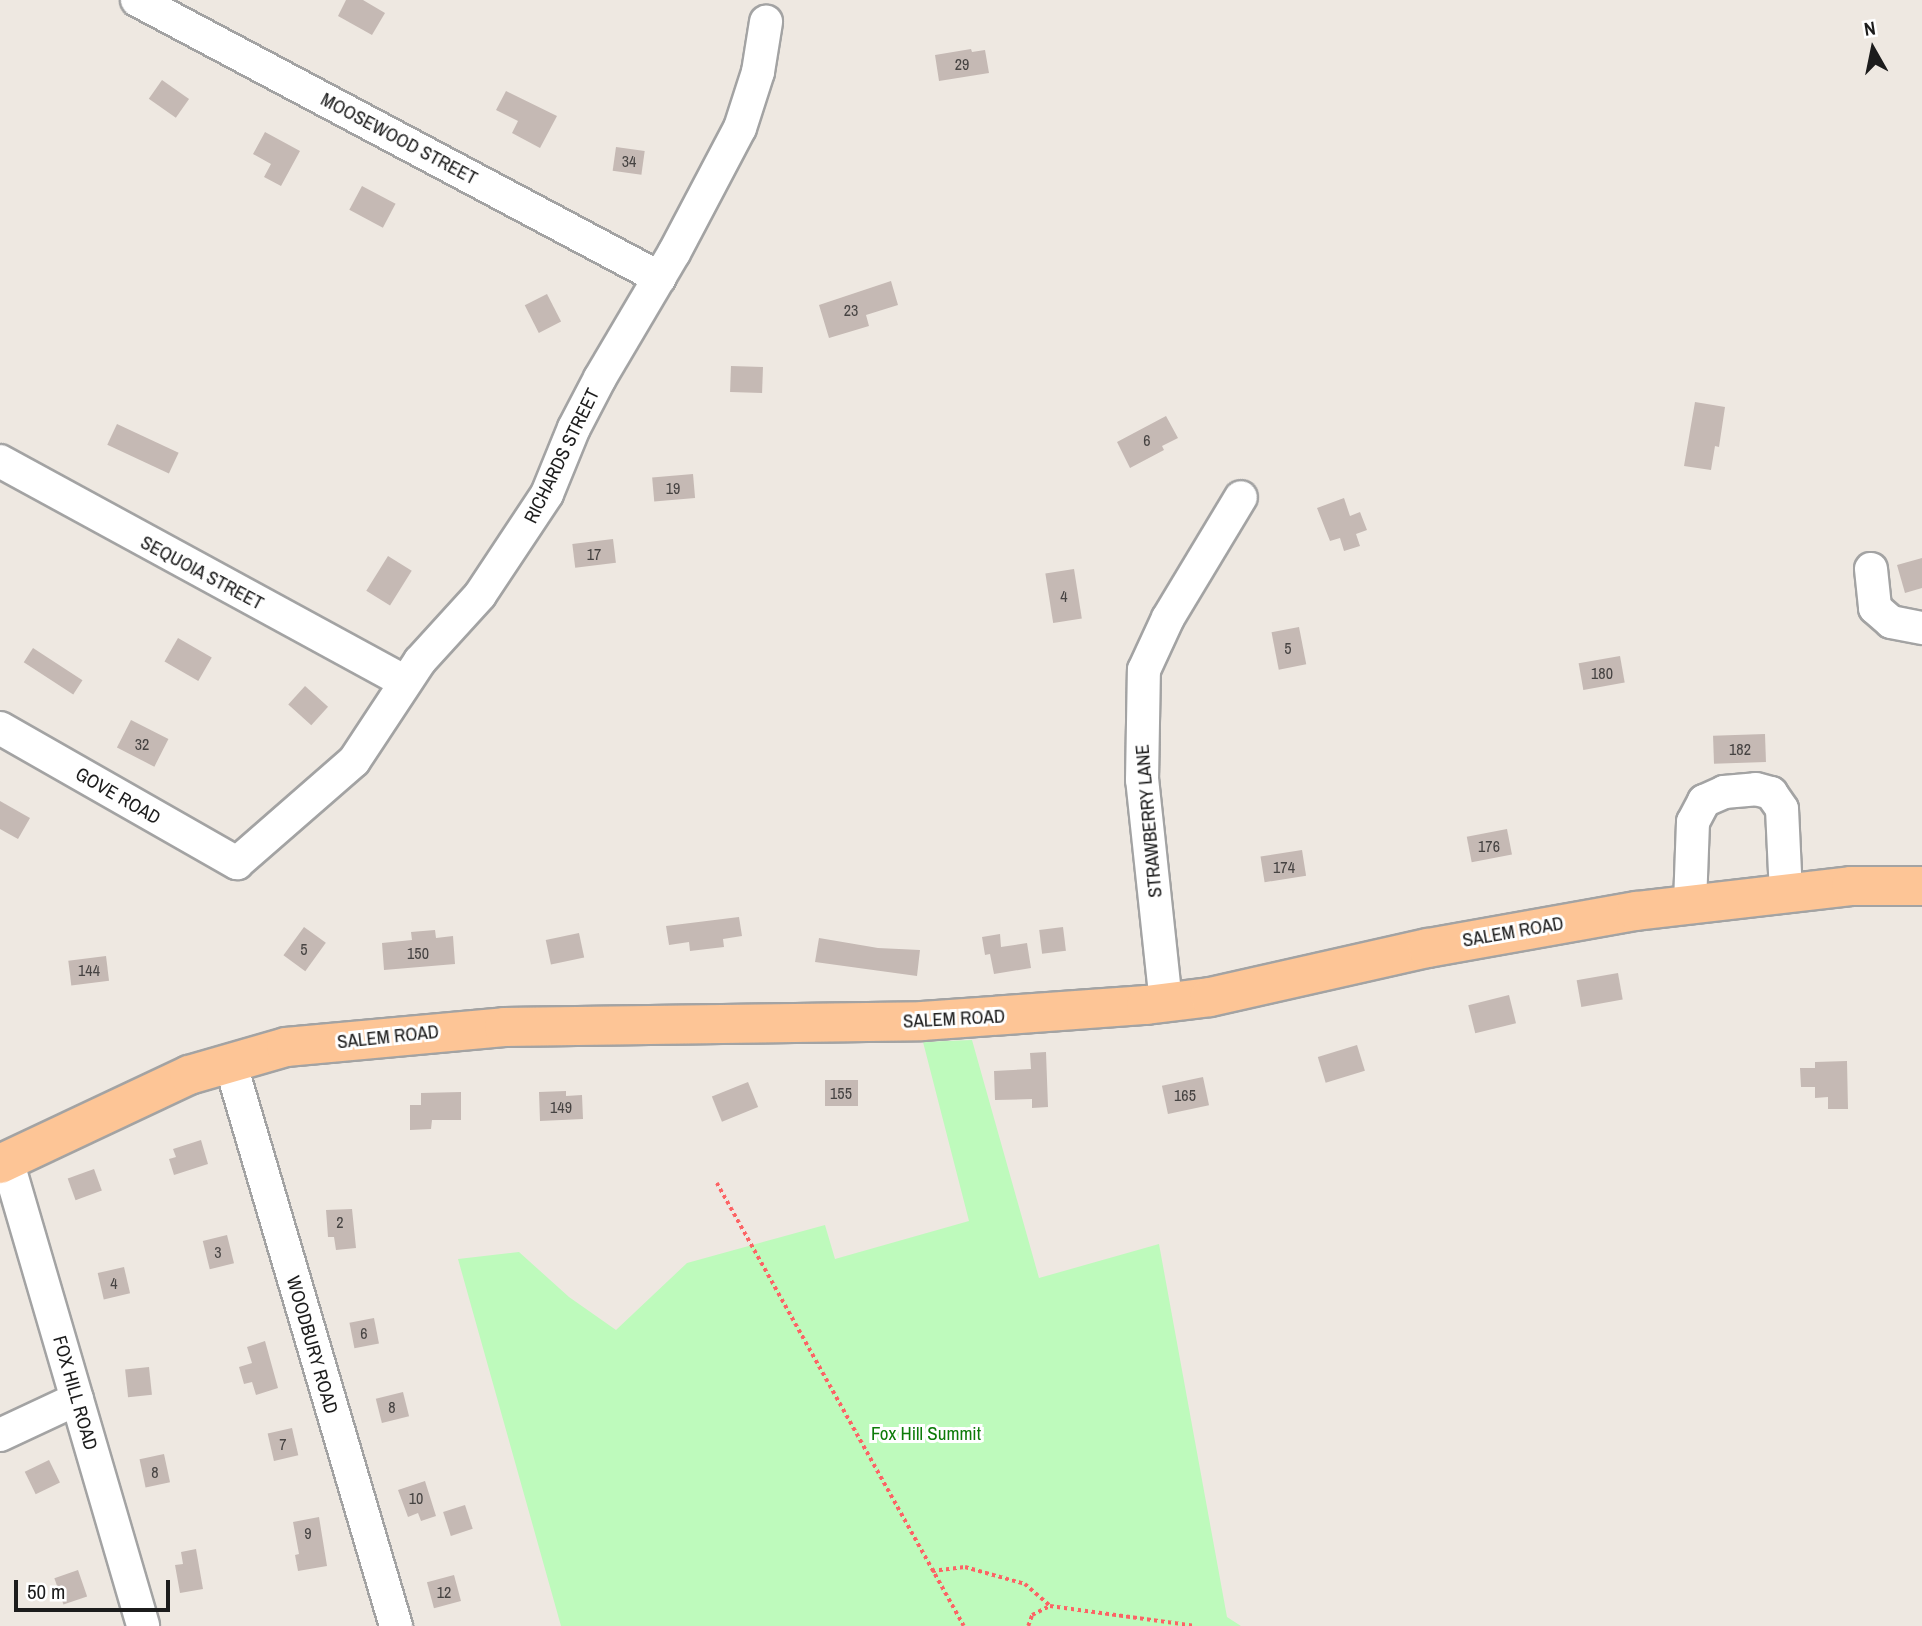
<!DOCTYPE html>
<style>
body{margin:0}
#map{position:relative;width:1922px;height:1626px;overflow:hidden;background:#eee8e1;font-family:"Archivo Narrow",sans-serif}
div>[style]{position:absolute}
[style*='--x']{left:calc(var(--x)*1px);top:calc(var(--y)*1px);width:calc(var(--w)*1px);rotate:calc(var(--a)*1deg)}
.park>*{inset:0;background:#befabc}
.building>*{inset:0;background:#c5b9b4;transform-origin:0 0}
.path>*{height:3.5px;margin-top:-1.75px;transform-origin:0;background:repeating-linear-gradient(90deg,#fc6365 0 3.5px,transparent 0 7px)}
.roads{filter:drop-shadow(2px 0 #a3a3a3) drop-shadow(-2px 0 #a3a3a3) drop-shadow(0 2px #a3a3a3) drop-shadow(0 -2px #a3a3a3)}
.minor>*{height:32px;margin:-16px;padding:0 16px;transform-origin:16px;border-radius:16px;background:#fff}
.major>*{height:38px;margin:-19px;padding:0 19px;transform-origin:19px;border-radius:19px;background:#fdc596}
span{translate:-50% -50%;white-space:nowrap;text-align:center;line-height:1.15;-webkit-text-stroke:6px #fff;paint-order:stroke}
.number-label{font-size:16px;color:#464342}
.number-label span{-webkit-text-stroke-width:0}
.street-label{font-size:19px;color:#1c1c1c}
.park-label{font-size:19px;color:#0d7b09}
.north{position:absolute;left:1838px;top:14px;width:70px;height:70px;-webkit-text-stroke:5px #fff;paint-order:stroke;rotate:351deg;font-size:19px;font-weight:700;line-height:28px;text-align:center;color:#1c1c1c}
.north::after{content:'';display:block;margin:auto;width:24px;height:32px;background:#1c1c1c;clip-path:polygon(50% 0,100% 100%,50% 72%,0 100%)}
.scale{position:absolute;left:14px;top:1580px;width:156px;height:32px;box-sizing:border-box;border:4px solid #1c1c1c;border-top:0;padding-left:9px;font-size:21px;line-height:24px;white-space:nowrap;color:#1c1c1c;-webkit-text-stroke:5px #fff;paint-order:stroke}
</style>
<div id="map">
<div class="park">
<i style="clip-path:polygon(972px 1040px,1039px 1278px,1159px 1244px,1227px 1617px,1241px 1626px,561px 1626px,458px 1259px,519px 1252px,569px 1297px,616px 1330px,687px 1263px,825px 1225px,835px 1259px,969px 1221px,923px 1042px)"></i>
</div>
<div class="building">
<i style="clip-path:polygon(346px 0,363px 0,385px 13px,372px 35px,338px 16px)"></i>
<i style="clip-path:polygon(971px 49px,972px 52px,985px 50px,989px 73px,939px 81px,935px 55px)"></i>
<i style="left:162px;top:80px;width:33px;height:23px;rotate:35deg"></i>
<i style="clip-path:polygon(506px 91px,557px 116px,540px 148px,512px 133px,518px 121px,496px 110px)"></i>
<i style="clip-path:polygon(265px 132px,300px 151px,281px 186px,264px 177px,271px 164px,253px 154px)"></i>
<i style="left:616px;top:147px;width:29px;height:24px;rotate:8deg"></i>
<i style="left:362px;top:186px;width:38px;height:27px;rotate:28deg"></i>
<i style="clip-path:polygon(891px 281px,898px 305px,866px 315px,869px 326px,829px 338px,819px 305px)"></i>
<i style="left:547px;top:294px;width:31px;height:25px;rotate:63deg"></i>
<i style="left:731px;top:366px;width:32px;height:26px;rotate:2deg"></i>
<i style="clip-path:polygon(1695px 402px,1725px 407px,1719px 447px,1715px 446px,1711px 470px,1684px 466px)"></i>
<i style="clip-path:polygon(1166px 416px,1178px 438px,1162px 446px,1164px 450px,1130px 468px,1117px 442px)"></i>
<i style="left:117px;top:424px;width:68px;height:23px;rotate:25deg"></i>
<i style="left:693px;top:474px;width:24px;height:41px;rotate:85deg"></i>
<i style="clip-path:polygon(1344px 498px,1350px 516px,1360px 512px,1367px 530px,1356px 534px,1360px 546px,1344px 551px,1340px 538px,1330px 541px,1317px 508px)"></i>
<i style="left:613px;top:539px;width:24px;height:41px;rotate:83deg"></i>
<i style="left:388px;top:556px;width:28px;height:41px;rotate:32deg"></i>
<i style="clip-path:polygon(1922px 558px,1922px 588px,1905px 593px,1897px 565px)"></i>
<i style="left:1074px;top:569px;width:50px;height:29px;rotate:81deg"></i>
<i style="left:1299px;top:627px;width:38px;height:28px;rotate:79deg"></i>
<i style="left:178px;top:638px;width:39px;height:27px;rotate:30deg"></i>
<i style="left:33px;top:648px;width:59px;height:17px;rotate:33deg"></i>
<i style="left:1620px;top:656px;width:27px;height:42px;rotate:80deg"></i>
<i style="left:305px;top:686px;width:31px;height:25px;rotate:42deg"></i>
<i style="left:131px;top:720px;width:42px;height:31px;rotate:27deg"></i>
<i style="left:1765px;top:734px;width:28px;height:52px;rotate:88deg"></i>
<i style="clip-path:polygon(0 801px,30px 818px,18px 839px,0 829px)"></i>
<i style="left:1507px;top:829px;width:26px;height:41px;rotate:79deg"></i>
<i style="left:1302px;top:850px;width:26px;height:42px;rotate:81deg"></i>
<i style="clip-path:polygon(739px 917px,742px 936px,723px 939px,724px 947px,690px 951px,689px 942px,669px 945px,666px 926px)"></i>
<i style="left:304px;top:927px;width:27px;height:35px;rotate:36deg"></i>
<i style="left:1063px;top:927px;width:24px;height:24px;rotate:83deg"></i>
<i style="clip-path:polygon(435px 930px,436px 938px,453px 936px,455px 964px,384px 970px,382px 943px,412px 940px,411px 932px)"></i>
<i style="left:579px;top:933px;width:25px;height:34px;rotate:78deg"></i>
<i style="clip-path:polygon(1000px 934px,1001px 947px,1027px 943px,1031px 968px,994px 974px,990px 954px,985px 955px,982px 937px)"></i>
<i style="clip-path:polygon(819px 938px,878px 948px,920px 950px,917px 976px,815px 962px)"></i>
<i style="left:106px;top:956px;width:25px;height:38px;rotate:83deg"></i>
<i style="left:1618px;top:973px;width:27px;height:42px;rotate:80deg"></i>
<i style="left:1509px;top:995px;width:29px;height:42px;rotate:76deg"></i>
<i style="left:1357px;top:1045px;width:27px;height:41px;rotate:73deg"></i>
<i style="clip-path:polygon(1046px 1052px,1048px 1107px,1032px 1108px,1032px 1099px,995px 1100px,994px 1071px,1031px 1069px,1030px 1053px)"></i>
<i style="clip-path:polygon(1847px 1061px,1848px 1109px,1828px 1109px,1828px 1097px,1815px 1098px,1815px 1087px,1801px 1087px,1800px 1068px,1815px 1068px,1815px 1062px)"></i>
<i style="left:1203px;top:1077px;width:29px;height:42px;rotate:78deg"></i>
<i style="left:825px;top:1080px;width:33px;height:26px"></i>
<i style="left:748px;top:1082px;width:27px;height:39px;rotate:68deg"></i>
<i style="clip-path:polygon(566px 1091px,566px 1096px,582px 1095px,583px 1119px,540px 1121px,539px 1092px)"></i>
<i style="clip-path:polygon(461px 1092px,461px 1120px,432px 1120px,431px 1129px,410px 1130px,410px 1105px,421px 1105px,421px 1093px)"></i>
<i style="clip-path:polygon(201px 1140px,208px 1164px,174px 1175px,169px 1159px,176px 1157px,173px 1149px)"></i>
<i style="left:94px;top:1169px;width:23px;height:28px;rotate:70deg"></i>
<i style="clip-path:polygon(352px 1209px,356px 1248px,336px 1250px,334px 1237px,328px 1237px,326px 1210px)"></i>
<i style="left:227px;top:1235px;width:29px;height:25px;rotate:76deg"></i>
<i style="left:124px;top:1267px;width:27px;height:27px;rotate:77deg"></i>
<i style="left:374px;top:1318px;width:26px;height:25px;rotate:79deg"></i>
<i style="clip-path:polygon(265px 1341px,278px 1388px,256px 1395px,252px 1382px,244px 1384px,239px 1367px,252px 1363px,247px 1347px)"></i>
<i style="left:149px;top:1367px;width:28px;height:24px;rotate:84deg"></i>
<i style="left:403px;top:1392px;width:25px;height:28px;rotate:76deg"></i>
<i style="left:292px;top:1428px;width:28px;height:25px;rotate:77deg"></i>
<i style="left:164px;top:1454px;width:29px;height:25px;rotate:78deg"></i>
<i style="left:49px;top:1460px;width:25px;height:27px;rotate:64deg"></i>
<i style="clip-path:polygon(425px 1481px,436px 1516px,421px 1521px,418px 1513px,408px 1517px,398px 1490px)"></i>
<i style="left:465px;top:1505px;width:25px;height:23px;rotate:72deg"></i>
<i style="clip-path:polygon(319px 1517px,327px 1566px,298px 1571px,295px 1555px,299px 1554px,293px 1522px)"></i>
<i style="clip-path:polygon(196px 1549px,203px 1589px,180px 1593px,175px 1565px,183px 1564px,181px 1552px)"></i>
<i style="left:78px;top:1570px;width:28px;height:25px;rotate:71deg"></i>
<i style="left:454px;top:1575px;width:27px;height:28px;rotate:75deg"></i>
</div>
<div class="path">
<i style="--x:717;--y:1183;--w:507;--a:60.86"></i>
<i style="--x:932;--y:1571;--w:33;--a:-7"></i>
<i style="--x:965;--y:1567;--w:62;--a:15.8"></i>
<i style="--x:1025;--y:1584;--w:33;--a:41"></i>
<i style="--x:1050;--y:1606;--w:147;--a:7.8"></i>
<i style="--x:1028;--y:1626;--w:12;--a:-70"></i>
<i style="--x:1032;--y:1615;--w:20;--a:-27"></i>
</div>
<div class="roads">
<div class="minor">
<i style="--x:137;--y:0;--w:592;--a:27.99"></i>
<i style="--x:0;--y:461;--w:461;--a:28.6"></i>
<i style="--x:1871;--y:569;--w:39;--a:84"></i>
<i style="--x:1875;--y:608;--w:21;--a:41"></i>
<i style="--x:1891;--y:622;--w:32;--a:11"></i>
<i style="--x:0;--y:728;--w:273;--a:29.7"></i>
<i style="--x:237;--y:863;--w:155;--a:-41.1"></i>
<i style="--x:354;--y:761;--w:120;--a:-56.6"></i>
<i style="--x:420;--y:661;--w:89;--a:-47.7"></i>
<i style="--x:480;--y:595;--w:121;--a:-56.4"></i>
<i style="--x:547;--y:494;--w:71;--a:-67.8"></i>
<i style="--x:574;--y:428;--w:56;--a:-62.5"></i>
<i style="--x:600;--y:378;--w:145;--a:-59.4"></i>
<i style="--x:674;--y:253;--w:141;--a:-62.2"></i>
<i style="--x:740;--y:128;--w:59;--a:-72.2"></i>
<i style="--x:758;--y:72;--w:51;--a:-80.9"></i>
<i style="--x:1690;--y:904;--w:82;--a:-87.9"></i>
<i style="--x:1693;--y:822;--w:24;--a:-62"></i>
<i style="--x:1704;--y:801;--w:22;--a:-24"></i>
<i style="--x:1724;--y:792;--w:32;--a:-5"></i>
<i style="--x:1756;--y:789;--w:16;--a:15"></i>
<i style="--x:1771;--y:793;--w:19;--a:55"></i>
<i style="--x:1782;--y:809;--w:84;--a:87.3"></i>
<i style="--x:1166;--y:1003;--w:224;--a:-96.1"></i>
<i style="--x:1142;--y:780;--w:110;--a:-89"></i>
<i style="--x:1144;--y:670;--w:57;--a:-65.2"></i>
<i style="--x:1168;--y:618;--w:141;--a:-58.9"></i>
<i style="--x:230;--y:1062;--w:588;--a:73.6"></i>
<i style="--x:7;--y:1160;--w:485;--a:73.7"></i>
<i style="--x:0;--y:1435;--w:85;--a:-25.1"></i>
</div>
<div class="major">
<i style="--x:0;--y:1164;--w:209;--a:-25.2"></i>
<i style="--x:189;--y:1075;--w:101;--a:-16.1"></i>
<i style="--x:286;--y:1047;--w:219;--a:-5.2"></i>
<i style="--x:504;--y:1027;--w:418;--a:-0.8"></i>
<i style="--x:922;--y:1021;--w:225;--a:-4.1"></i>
<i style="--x:1146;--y:1005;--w:64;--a:-7.1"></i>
<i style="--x:1210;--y:997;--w:223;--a:-12.7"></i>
<i style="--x:1428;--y:948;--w:211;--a:-10.1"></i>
<i style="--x:1636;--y:911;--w:216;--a:-6.6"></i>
<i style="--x:1851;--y:886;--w:71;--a:0"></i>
</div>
</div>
<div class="number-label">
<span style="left:962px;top:64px">29</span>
<span style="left:629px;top:161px">34</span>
<span style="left:851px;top:310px">23</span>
<span style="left:1147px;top:440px">6</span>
<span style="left:673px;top:488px">19</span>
<span style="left:594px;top:554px">17</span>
<span style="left:1064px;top:596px">4</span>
<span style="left:1288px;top:648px">5</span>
<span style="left:1602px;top:673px">180</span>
<span style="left:142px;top:744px">32</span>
<span style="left:1740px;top:749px">182</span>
<span style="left:1489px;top:846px">176</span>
<span style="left:1284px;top:867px">174</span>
<span style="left:304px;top:949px">5</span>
<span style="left:418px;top:953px">150</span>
<span style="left:89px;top:970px">144</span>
<span style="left:841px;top:1093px">155</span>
<span style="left:1185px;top:1095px">165</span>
<span style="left:561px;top:1107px">149</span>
<span style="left:340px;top:1222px">2</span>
<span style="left:218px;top:1252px">3</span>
<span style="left:114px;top:1283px">4</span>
<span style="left:364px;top:1333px">6</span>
<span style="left:392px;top:1407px">8</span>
<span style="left:283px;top:1444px">7</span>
<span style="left:155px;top:1472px">8</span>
<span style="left:416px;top:1498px">10</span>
<span style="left:308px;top:1533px">9</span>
<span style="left:444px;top:1592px">12</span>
</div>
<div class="street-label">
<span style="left:399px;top:139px;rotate:28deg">MOOSEWOOD STREET</span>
<span style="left:562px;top:456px;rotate:-64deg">RICHARDS STREET</span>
<span style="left:202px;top:573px;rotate:28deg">SEQUOIA STREET</span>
<span style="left:118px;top:796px;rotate:30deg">GOVE ROAD</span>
<span style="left:1149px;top:821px;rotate:-95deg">STRAWBERRY LANE</span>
<span style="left:1513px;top:932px;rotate:-10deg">SALEM ROAD</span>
<span style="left:954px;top:1019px;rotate:-3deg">SALEM ROAD</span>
<span style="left:388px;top:1037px;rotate:-6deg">SALEM ROAD</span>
<span style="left:312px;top:1345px;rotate:74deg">WOODBURY ROAD</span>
<span style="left:75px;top:1393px;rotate:74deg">FOX HILL ROAD</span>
</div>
<div class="park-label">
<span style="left:926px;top:1434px">Fox Hill Summit</span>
</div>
<div class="north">N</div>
<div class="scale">50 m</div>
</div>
